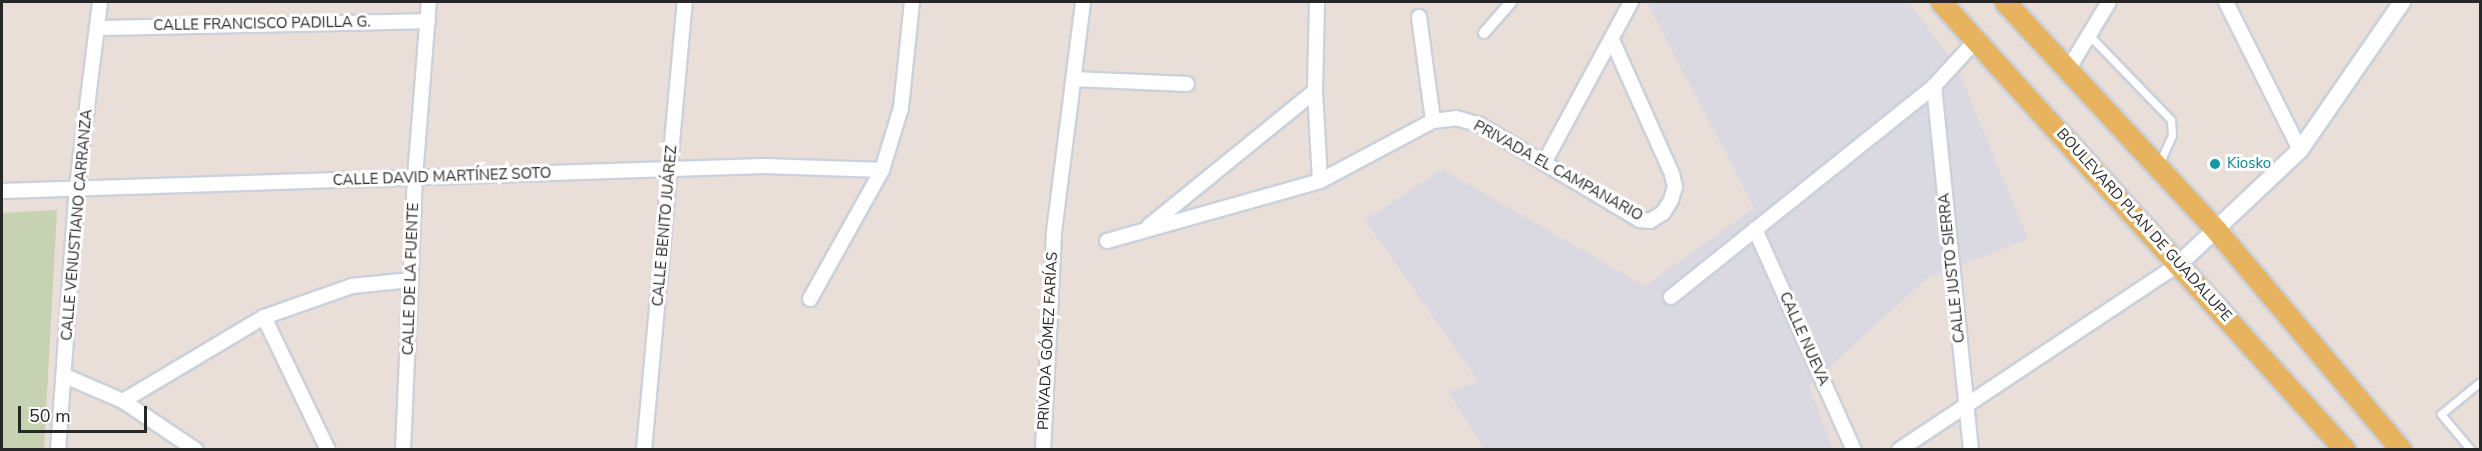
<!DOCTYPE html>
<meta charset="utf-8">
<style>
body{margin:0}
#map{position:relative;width:2482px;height:451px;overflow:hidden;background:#e9dfd8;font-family:"Nunito Sans",sans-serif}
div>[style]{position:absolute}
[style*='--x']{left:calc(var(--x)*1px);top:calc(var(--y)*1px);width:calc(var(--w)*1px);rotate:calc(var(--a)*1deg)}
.industrial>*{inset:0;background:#dad9e1}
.cemetery>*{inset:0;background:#c6d2b1}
.roads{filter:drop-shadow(2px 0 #cbd1db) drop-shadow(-2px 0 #cbd1db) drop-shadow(0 2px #cbd1db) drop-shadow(0 -2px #cbd1db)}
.service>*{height:7px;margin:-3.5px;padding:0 3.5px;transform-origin:3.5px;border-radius:3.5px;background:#fff}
.pedestrian>*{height:10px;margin:-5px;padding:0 5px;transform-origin:5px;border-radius:5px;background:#fff}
.minor>*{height:14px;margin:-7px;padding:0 7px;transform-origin:7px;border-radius:7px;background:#fff}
.tertiary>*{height:16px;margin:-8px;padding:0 8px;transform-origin:8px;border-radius:8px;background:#fff}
.primary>*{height:21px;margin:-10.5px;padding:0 10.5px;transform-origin:10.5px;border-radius:10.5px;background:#e8b35e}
.dots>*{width:16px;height:16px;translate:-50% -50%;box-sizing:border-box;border:3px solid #fff;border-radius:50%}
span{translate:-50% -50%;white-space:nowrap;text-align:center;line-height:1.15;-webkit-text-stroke:6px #fff;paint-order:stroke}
.street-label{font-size:15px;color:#272727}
.culture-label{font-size:15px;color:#0d838f}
.left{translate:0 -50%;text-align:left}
.frame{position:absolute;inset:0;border:3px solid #272727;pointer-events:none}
.scale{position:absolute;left:18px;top:406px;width:129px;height:27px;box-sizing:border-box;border:3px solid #272727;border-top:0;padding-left:8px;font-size:18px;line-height:21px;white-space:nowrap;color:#272727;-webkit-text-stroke:4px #fff;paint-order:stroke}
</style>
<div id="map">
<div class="industrial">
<i style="clip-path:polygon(1647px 2px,1909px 2px,1958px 69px,2028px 239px,1926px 279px,1809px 386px,1832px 447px,1829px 449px,1485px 450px,1448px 392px,1479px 382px,1365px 220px,1442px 169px,1645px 286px,1754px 208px)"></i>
</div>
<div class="cemetery">
<i style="clip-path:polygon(57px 210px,44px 449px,2px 449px,2px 213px)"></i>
</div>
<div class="roads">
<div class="service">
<i style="--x:2089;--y:35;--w:118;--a:46"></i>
<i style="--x:2171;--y:120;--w:15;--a:86"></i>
<i style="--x:2172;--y:135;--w:32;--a:114"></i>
<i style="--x:2471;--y:450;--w:47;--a:-129.8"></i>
<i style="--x:2441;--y:414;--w:50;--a:-39.4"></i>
</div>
<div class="pedestrian">
<i style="--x:1484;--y:33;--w:41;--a:-48.9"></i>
</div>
<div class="minor">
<i style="--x:1317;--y:2;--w:89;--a:91.3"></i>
<i style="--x:1315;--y:91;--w:90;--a:86.8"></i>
<i style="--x:2226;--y:2;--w:165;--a:63.4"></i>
<i style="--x:1419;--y:17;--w:105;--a:82.3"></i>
<i style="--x:97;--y:28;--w:331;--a:-1.2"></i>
<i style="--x:2069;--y:68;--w:77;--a:-58.8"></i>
<i style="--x:1074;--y:79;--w:113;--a:2.5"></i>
<i style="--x:1934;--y:86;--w:366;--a:84.2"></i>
<i style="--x:1544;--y:163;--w:183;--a:-61.6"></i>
<i style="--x:2;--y:191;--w:762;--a:-1.88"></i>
<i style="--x:764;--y:166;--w:118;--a:1.9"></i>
<i style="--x:1149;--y:226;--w:214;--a:-39.1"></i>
<i style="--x:1755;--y:229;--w:242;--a:65.9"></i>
<i style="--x:1107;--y:241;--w:221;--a:-15.7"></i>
<i style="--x:1320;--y:181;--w:128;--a:-28"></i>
<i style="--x:1433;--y:121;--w:23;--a:-7"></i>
<i style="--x:1456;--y:118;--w:25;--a:16"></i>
<i style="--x:1480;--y:125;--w:186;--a:30.7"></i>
<i style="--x:1640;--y:220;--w:10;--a:6"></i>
<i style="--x:1650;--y:221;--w:15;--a:-32"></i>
<i style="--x:1663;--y:213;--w:15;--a:-58"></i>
<i style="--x:1671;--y:200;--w:14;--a:-73"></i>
<i style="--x:1675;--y:187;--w:13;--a:-103"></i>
<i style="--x:1672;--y:174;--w:147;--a:-114.1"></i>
<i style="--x:1671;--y:297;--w:337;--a:-38.7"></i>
<i style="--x:1934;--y:86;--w:64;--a:-47.5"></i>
<i style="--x:810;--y:299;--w:148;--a:-60.8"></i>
<i style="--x:882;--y:170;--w:65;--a:-73"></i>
<i style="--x:901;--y:108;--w:107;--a:-84.1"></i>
<i style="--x:264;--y:317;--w:148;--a:64.3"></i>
<i style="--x:65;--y:376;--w:63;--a:23.3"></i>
<i style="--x:123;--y:401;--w:164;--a:-30.8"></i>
<i style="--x:264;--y:317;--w:93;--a:-19.4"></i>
<i style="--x:352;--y:286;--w:59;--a:-5.8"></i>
<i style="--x:123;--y:401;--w:88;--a:33.9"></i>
<i style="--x:58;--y:450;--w:264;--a:-85.9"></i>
<i style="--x:77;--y:187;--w:186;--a:-82.9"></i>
<i style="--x:403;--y:450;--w:272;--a:-87.5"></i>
<i style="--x:415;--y:178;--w:177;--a:-85.5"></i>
<i style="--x:644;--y:450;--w:450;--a:-84.8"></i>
<i style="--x:1043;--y:450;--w:218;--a:-87.1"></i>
<i style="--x:1054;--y:232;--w:232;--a:-82.8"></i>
<i style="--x:1899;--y:450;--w:336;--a:-33.6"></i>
</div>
<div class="tertiary">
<i style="--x:2179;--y:264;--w:166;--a:-43.3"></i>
<i style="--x:2300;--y:150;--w:180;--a:-55.4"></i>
</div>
<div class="primary">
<i style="--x:1941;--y:2;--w:603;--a:47.96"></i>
<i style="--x:2005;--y:2;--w:311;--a:47.2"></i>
<i style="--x:2216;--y:230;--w:287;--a:49.9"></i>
</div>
</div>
<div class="dots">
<i style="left:2215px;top:164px;background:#0f9aa8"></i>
</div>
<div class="street-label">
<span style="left:262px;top:24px;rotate:-1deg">CALLE FRANCISCO PADILLA G.</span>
<span style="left:1558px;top:171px;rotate:29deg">PRIVADA EL CAMPANARIO</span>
<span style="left:442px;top:177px;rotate:-2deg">CALLE DAVID MARTÍNEZ SOTO</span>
<span style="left:77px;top:225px;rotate:-85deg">CALLE VENUSTIANO CARRANZA</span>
<span style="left:2144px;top:225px;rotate:48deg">BOULEVARD PLAN DE GUADALUPE</span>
<span style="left:665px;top:226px;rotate:-85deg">CALLE BENITO JUÁREZ</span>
<span style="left:1952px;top:268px;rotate:-96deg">CALLE JUSTO SIERRA</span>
<span style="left:411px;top:279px;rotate:-88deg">CALLE DE LA FUENTE</span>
<span style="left:1804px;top:339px;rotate:66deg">CALLE NUEVA</span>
<span style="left:1048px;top:341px;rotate:-87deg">PRIVADA GÓMEZ FARÍAS</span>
</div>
<div class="culture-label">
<span class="left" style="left:2227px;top:164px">Kiosko</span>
</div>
<div class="frame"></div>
<div class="scale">50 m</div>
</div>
